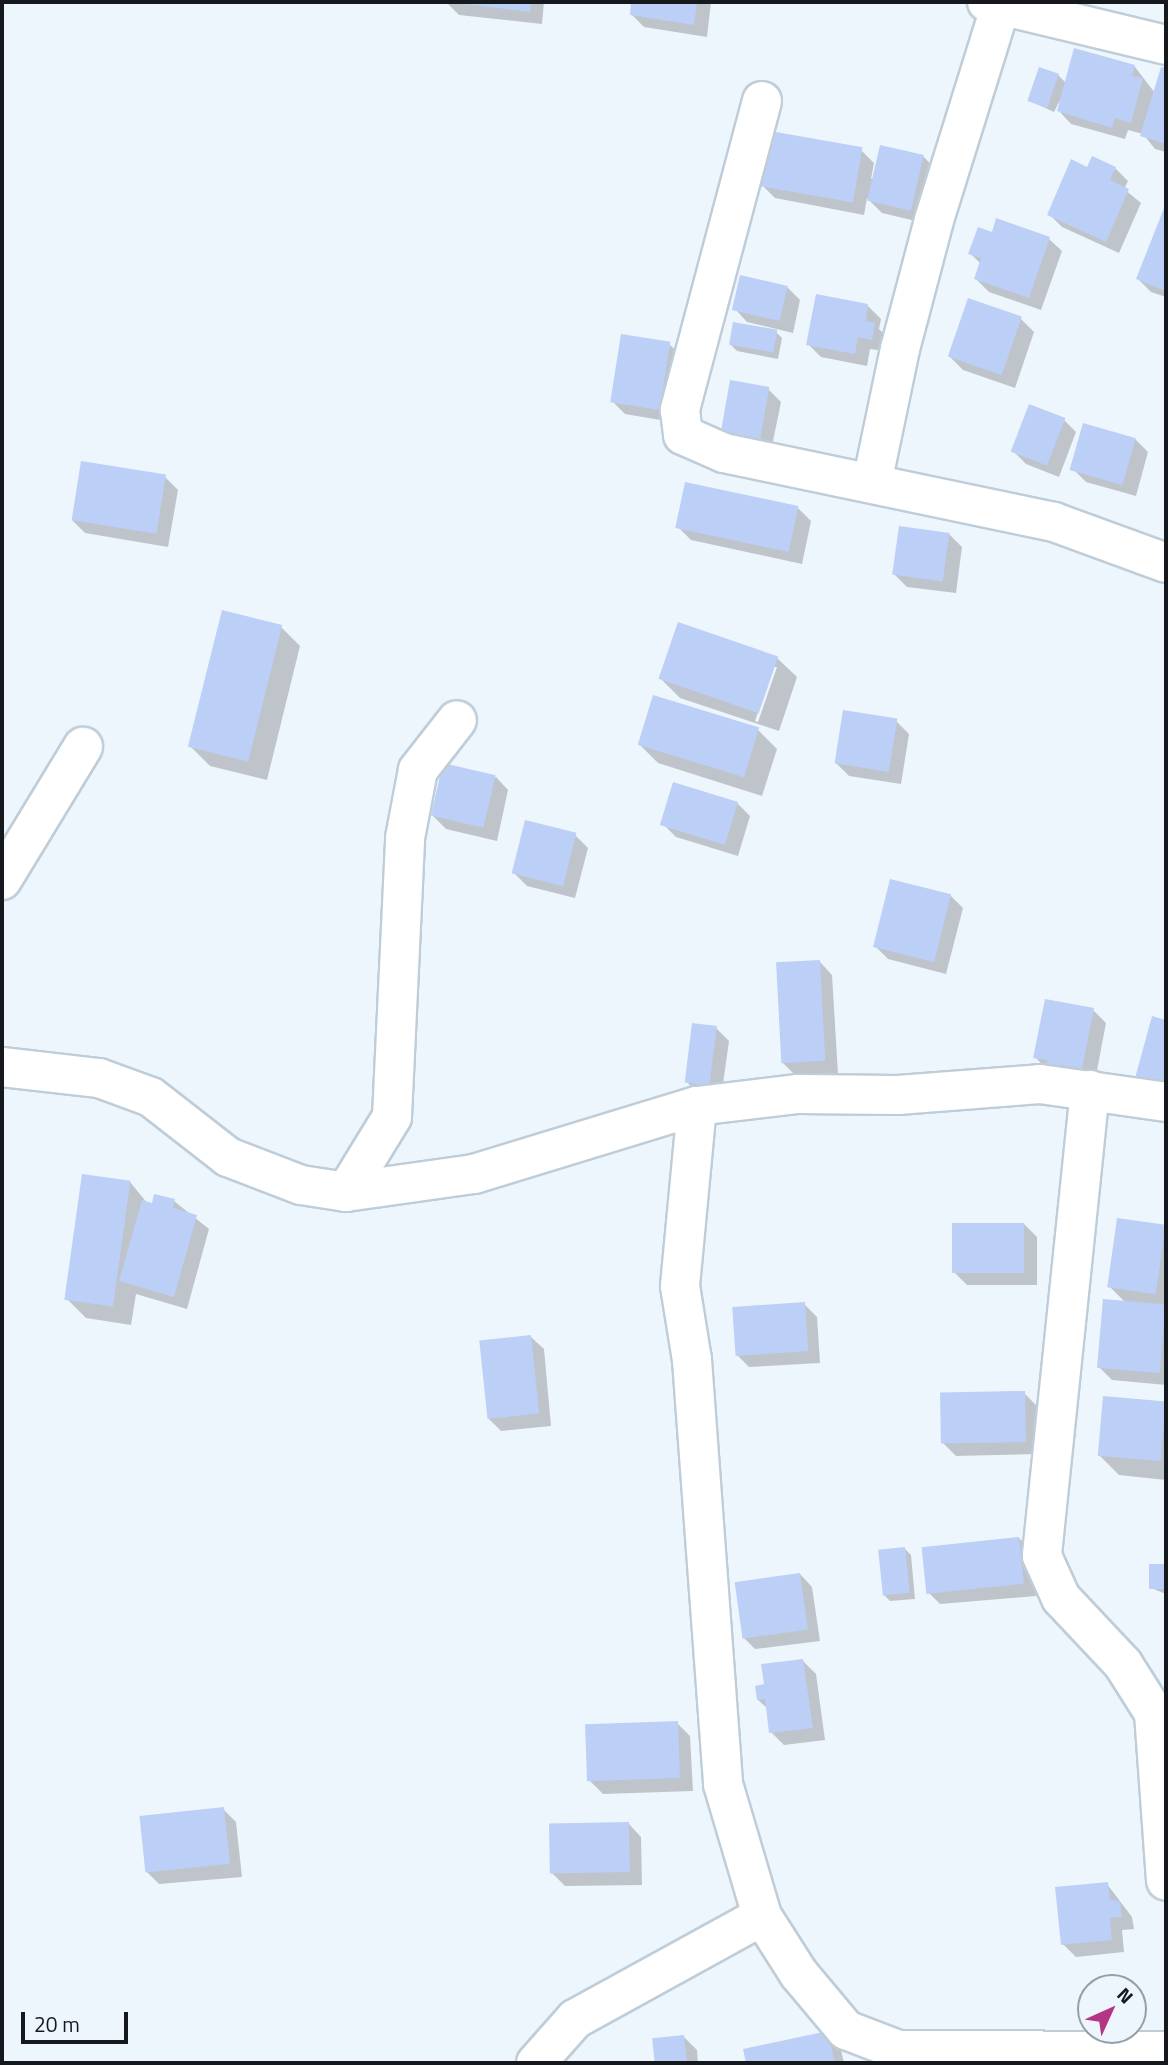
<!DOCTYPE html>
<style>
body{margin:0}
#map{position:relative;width:1168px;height:2065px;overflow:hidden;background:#eef6fd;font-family:"Titillium Web",sans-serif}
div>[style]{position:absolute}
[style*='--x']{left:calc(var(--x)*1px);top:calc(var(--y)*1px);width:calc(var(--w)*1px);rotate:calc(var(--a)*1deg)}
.shadow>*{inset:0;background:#0003}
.building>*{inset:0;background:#bbcff7;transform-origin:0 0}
.roads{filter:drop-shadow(2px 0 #bfcdd8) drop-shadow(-2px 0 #bfcdd8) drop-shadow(0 2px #bfcdd8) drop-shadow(0 -2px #bfcdd8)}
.minor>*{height:38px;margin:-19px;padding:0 19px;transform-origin:19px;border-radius:19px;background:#fff}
span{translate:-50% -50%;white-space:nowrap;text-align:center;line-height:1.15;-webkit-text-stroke:6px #eef6fd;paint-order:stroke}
.frame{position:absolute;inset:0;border:4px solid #15191e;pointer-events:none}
.north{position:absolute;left:1077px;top:1974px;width:70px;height:70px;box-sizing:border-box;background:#eef6fd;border:2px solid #979ea4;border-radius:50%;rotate:45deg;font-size:19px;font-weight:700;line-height:28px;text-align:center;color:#15191e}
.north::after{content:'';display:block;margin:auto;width:24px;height:32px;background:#b33685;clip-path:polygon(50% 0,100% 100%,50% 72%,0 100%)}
.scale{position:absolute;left:21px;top:2012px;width:107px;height:32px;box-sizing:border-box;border:4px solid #15191e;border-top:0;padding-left:9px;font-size:21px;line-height:24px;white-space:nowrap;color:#15191e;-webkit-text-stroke:5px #eef6fd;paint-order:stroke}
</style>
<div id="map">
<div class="shadow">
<i style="clip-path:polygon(446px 2px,544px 2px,542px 24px,459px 15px)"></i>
<i style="clip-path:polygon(633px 2px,711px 2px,707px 37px,644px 27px,631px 14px)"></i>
<i style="clip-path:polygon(1135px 67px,1155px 93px,1163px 69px,1166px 70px,1166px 152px,1155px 149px,1143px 134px,1128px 130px,1125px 139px,1071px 124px,1059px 111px,1063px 94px,1054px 112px,1030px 101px,1058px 75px,1066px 83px)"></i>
<i style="clip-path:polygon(861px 150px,874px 163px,871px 179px,924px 157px,936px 170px,924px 223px,882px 213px,867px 198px,864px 215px,775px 198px,762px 185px)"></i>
<i style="clip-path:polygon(1115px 168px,1128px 181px,1124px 189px,1141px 203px,1119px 253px,1062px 227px,1049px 214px,1088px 169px)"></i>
<i style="clip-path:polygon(1166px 207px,1166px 297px,1151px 292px,1138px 279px)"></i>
<i style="clip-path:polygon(993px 234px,1049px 239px,1062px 251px,1041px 310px,989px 292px,976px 279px,981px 264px,970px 253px)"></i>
<i style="clip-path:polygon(787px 287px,800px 300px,793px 333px,747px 322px,735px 309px)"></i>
<i style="clip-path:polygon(868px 306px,881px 319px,879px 329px,887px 337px,884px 351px,870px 349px,867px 366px,821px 357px,808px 344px)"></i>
<i style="clip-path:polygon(1021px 319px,1034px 332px,1015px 388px,963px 370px,950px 357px)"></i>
<i style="clip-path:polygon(773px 329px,782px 338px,778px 359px,737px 351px,731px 345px)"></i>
<i style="clip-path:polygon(669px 344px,682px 356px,672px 422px,625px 414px,612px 401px)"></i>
<i style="clip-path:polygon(768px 389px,781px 402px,771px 451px,722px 431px)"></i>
<i style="clip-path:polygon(1064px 420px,1076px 432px,1059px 477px,1026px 464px,1013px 451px)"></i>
<i style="clip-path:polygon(1135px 439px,1148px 452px,1136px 496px,1086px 482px,1073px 469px)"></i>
<i style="clip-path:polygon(165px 477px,178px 490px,168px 547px,85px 533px,72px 520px)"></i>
<i style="clip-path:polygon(798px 508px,811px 521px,802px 564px,691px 540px,678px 527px)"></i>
<i style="clip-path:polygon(949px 534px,962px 547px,956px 593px,907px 587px,894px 574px)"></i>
<i style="clip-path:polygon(281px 627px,300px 646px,267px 780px,210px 766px,191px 747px)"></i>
<i style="clip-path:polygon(evenodd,777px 658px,797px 677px,779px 731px,680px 698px,661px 679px,777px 658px,773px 667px,777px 667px,758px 722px,755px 721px,773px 667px)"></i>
<i style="clip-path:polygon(896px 721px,909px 734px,901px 784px,849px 776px,836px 763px)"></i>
<i style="clip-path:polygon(758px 730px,777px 749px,762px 796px,658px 763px,639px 744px)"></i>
<i style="clip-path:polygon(496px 777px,508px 790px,497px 841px,446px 829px,433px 816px)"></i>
<i style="clip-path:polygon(737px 803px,750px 816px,738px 856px,676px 837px,663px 824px)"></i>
<i style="clip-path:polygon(575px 835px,588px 848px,575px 898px,527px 886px,514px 873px)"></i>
<i style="clip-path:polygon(950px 895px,963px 908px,946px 974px,888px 959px,875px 946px)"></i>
<i style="clip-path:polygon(820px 962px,832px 975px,838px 1074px,796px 1076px,783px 1063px)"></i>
<i style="clip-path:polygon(1093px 1010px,1106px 1023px,1095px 1081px,1060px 1083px,1035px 1057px)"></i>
<i style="clip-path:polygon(716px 1028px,729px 1041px,721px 1098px,699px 1095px,687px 1082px)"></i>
<i style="clip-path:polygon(130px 1182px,148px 1204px,174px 1201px,209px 1229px,187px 1309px,136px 1294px,131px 1325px,86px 1318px,67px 1299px)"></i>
<i style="clip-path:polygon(1119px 1220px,1166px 1227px,1166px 1385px,1112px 1380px,1099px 1367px,1125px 1302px,1109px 1286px)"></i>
<i style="clip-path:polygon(1024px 1224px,1037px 1237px,1037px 1285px,967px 1285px,954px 1272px)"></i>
<i style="clip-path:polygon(804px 1304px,817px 1317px,820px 1363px,749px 1367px,736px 1354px)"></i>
<i style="clip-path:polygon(531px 1337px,544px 1349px,551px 1426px,501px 1431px,488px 1418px)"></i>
<i style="clip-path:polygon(1024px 1393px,1037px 1406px,1038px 1454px,956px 1456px,943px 1443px)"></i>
<i style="clip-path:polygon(1105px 1398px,1166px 1404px,1166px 1480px,1119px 1475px,1100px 1456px)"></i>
<i style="clip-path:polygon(1019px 1538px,1032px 1551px,1036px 1596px,940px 1604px,927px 1591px)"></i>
<i style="clip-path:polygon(905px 1549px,911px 1555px,915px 1599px,890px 1601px,884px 1595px)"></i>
<i style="clip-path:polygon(1151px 1565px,1166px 1566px,1166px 1594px,1151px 1588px)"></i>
<i style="clip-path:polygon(800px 1574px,812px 1587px,820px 1641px,755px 1649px,742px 1636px)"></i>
<i style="clip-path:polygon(803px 1661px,816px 1674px,825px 1740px,784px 1745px,771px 1732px,768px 1709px,758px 1700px,766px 1686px)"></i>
<i style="clip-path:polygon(677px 1723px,690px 1736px,693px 1791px,603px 1794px,590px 1781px)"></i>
<i style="clip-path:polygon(223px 1809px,236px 1822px,242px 1877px,159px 1884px,146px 1871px)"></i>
<i style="clip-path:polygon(629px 1824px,641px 1837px,642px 1885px,565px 1886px,552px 1873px)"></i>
<i style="clip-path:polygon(1107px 1884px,1132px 1917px,1134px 1929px,1122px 1930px,1124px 1952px,1076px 1957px,1063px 1944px)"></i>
<i style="clip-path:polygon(828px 2033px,840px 2046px,844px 2063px,748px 2063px,745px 2050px)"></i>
<i style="clip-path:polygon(684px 2037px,697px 2050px,698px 2063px,656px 2063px,654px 2040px)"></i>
</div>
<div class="building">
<i style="clip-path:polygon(449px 2px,531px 2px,530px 12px)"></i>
<i style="clip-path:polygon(631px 2px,697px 2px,694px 25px,630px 15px)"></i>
<i style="clip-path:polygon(1074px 48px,1135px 65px,1132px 76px,1143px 78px,1131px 123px,1115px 118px,1112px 128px,1057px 111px)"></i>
<i style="left:1039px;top:67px;width:21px;height:36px;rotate:19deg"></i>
<i style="clip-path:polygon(1161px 67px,1166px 68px,1166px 144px,1140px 136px)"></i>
<i style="left:770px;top:131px;width:94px;height:56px;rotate:10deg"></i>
<i style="left:880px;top:145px;width:45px;height:57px;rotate:13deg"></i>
<i style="clip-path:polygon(1092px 156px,1116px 167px,1110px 180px,1129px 189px,1106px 242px,1047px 215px,1071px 159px,1087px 167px)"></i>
<i style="clip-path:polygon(1166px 203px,1166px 291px,1136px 279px)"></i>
<i style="clip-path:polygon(996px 218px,1050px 237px,1029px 298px,974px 279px,981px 258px,968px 254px,978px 227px,992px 232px)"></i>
<i style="left:740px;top:275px;width:49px;height:36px;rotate:13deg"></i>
<i style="clip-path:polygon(816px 294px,868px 304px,866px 321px,875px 323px,872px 340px,858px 337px,855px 354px,806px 345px)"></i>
<i style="left:968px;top:298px;width:57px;height:62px;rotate:19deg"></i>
<i style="left:733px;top:322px;width:45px;height:23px;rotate:10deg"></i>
<i style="left:621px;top:334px;width:50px;height:69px;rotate:9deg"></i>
<i style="left:730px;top:380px;width:40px;height:53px;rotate:10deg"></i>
<i style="left:1029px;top:404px;width:39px;height:51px;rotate:21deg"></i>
<i style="left:1083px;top:423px;width:55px;height:49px;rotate:16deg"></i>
<i style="left:81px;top:461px;width:86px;height:60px;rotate:9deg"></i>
<i style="left:685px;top:482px;width:116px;height:47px;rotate:12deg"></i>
<i style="left:899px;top:526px;width:51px;height:49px;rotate:8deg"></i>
<i style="left:222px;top:610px;width:62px;height:141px;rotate:14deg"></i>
<i style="left:678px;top:622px;width:106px;height:60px;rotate:19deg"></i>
<i style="left:653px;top:695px;width:111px;height:52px;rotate:17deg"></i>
<i style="left:843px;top:710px;width:55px;height:54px;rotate:9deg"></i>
<i style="left:443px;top:763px;width:54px;height:54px;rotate:13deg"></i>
<i style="left:673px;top:782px;width:68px;height:45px;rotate:17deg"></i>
<i style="left:525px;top:820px;width:53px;height:55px;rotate:14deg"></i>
<i style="left:890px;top:879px;width:63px;height:70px;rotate:14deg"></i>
<i style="left:820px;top:960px;width:101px;height:44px;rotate:87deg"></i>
<i style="clip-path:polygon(1045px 999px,1094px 1008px,1082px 1069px,1063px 1065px,1062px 1074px,1045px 1070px,1047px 1060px,1033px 1058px)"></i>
<i style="clip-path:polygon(1152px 1016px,1166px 1020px,1166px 1090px,1134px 1082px)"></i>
<i style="left:692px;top:1023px;width:25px;height:60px;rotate:7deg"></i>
<i style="left:82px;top:1174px;width:49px;height:127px;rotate:8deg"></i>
<i style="clip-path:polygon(154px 1194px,175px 1199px,173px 1208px,197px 1215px,174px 1297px,119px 1281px,142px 1200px,152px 1203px)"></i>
<i style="left:1117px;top:1218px;width:49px;height:70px;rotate:8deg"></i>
<i style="left:952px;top:1223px;width:72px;height:50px"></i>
<i style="left:1103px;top:1299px;width:63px;height:69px;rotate:5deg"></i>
<i style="left:805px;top:1302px;width:49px;height:73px;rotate:86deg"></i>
<i style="left:531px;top:1335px;width:79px;height:52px;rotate:84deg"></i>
<i style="left:1025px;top:1391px;width:51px;height:85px;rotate:89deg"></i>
<i style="left:1103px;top:1396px;width:63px;height:60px;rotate:5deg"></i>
<i style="left:1019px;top:1537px;width:47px;height:98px;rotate:84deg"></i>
<i style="left:905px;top:1547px;width:46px;height:27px;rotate:84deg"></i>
<i style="left:1149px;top:1564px;width:17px;height:25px"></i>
<i style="left:800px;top:1573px;width:57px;height:66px;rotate:82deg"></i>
<i style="clip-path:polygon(803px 1659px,813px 1728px,769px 1733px,765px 1699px,757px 1700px,755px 1686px,764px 1684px,761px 1664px)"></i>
<i style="left:678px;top:1721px;width:57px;height:93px;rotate:88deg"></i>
<i style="left:224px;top:1807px;width:57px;height:85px;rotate:84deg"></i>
<i style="left:629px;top:1822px;width:50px;height:80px;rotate:89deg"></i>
<i style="clip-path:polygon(1108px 1882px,1110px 1899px,1120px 1902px,1122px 1917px,1110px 1918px,1112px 1940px,1061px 1945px,1055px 1887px)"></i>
<i style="clip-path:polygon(828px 2031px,835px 2063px,746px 2063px,743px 2049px)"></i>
<i style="left:684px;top:2035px;width:28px;height:32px;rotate:84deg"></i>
</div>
<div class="roads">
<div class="minor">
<i style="--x:987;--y:2;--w:184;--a:13.5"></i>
<i style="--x:762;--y:101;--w:320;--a:104.9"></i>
<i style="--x:680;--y:410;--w:25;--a:83"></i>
<i style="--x:683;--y:435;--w:45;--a:23.7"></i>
<i style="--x:724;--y:453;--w:337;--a:11.8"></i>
<i style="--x:1054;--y:522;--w:119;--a:20.1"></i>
<i style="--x:872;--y:483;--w:137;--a:-78.2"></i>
<i style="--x:900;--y:349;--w:133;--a:-75.2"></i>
<i style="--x:934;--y:220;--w:225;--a:-72.7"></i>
<i style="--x:2;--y:880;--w:156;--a:-58.7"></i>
<i style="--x:2;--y:1067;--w:98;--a:6.5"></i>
<i style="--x:99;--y:1078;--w:55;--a:20.1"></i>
<i style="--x:151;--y:1097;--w:98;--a:37.9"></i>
<i style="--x:228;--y:1157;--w:78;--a:21"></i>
<i style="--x:301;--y:1185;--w:46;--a:8.8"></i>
<i style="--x:346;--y:1192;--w:129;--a:-8"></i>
<i style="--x:474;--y:1174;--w:233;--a:-17"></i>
<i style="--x:697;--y:1106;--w:102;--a:-6.8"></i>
<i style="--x:798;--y:1094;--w:100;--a:0.6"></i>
<i style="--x:898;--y:1095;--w:142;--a:-4.4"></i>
<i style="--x:1040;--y:1084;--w:127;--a:8.1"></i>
<i style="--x:1090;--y:1090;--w:468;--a:95.9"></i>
<i style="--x:1042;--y:1556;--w:46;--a:65.7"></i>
<i style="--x:1061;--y:1598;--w:91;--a:46.8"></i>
<i style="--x:1123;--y:1664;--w:58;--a:57.7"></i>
<i style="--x:1154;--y:1713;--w:168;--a:85.9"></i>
<i style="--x:697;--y:1106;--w:181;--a:95.4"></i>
<i style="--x:680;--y:1286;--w:75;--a:80.8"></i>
<i style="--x:692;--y:1360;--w:425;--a:85.8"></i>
<i style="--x:723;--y:1784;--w:138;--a:73.5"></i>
<i style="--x:762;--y:1916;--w:69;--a:57.5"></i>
<i style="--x:799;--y:1974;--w:73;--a:50"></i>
<i style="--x:846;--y:2030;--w:56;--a:21"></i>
<i style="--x:898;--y:2050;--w:268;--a:0.2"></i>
<i style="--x:346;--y:1192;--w:88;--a:-58.5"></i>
<i style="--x:392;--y:1117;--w:279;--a:-87.3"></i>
<i style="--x:405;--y:838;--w:69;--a:-79.2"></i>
<i style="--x:418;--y:770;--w:63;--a:-52"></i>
<i style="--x:536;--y:2063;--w:59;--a:-48.4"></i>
<i style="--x:575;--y:2019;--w:213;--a:-28.8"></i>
</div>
</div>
<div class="frame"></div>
<div class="north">N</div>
<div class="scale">20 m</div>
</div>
